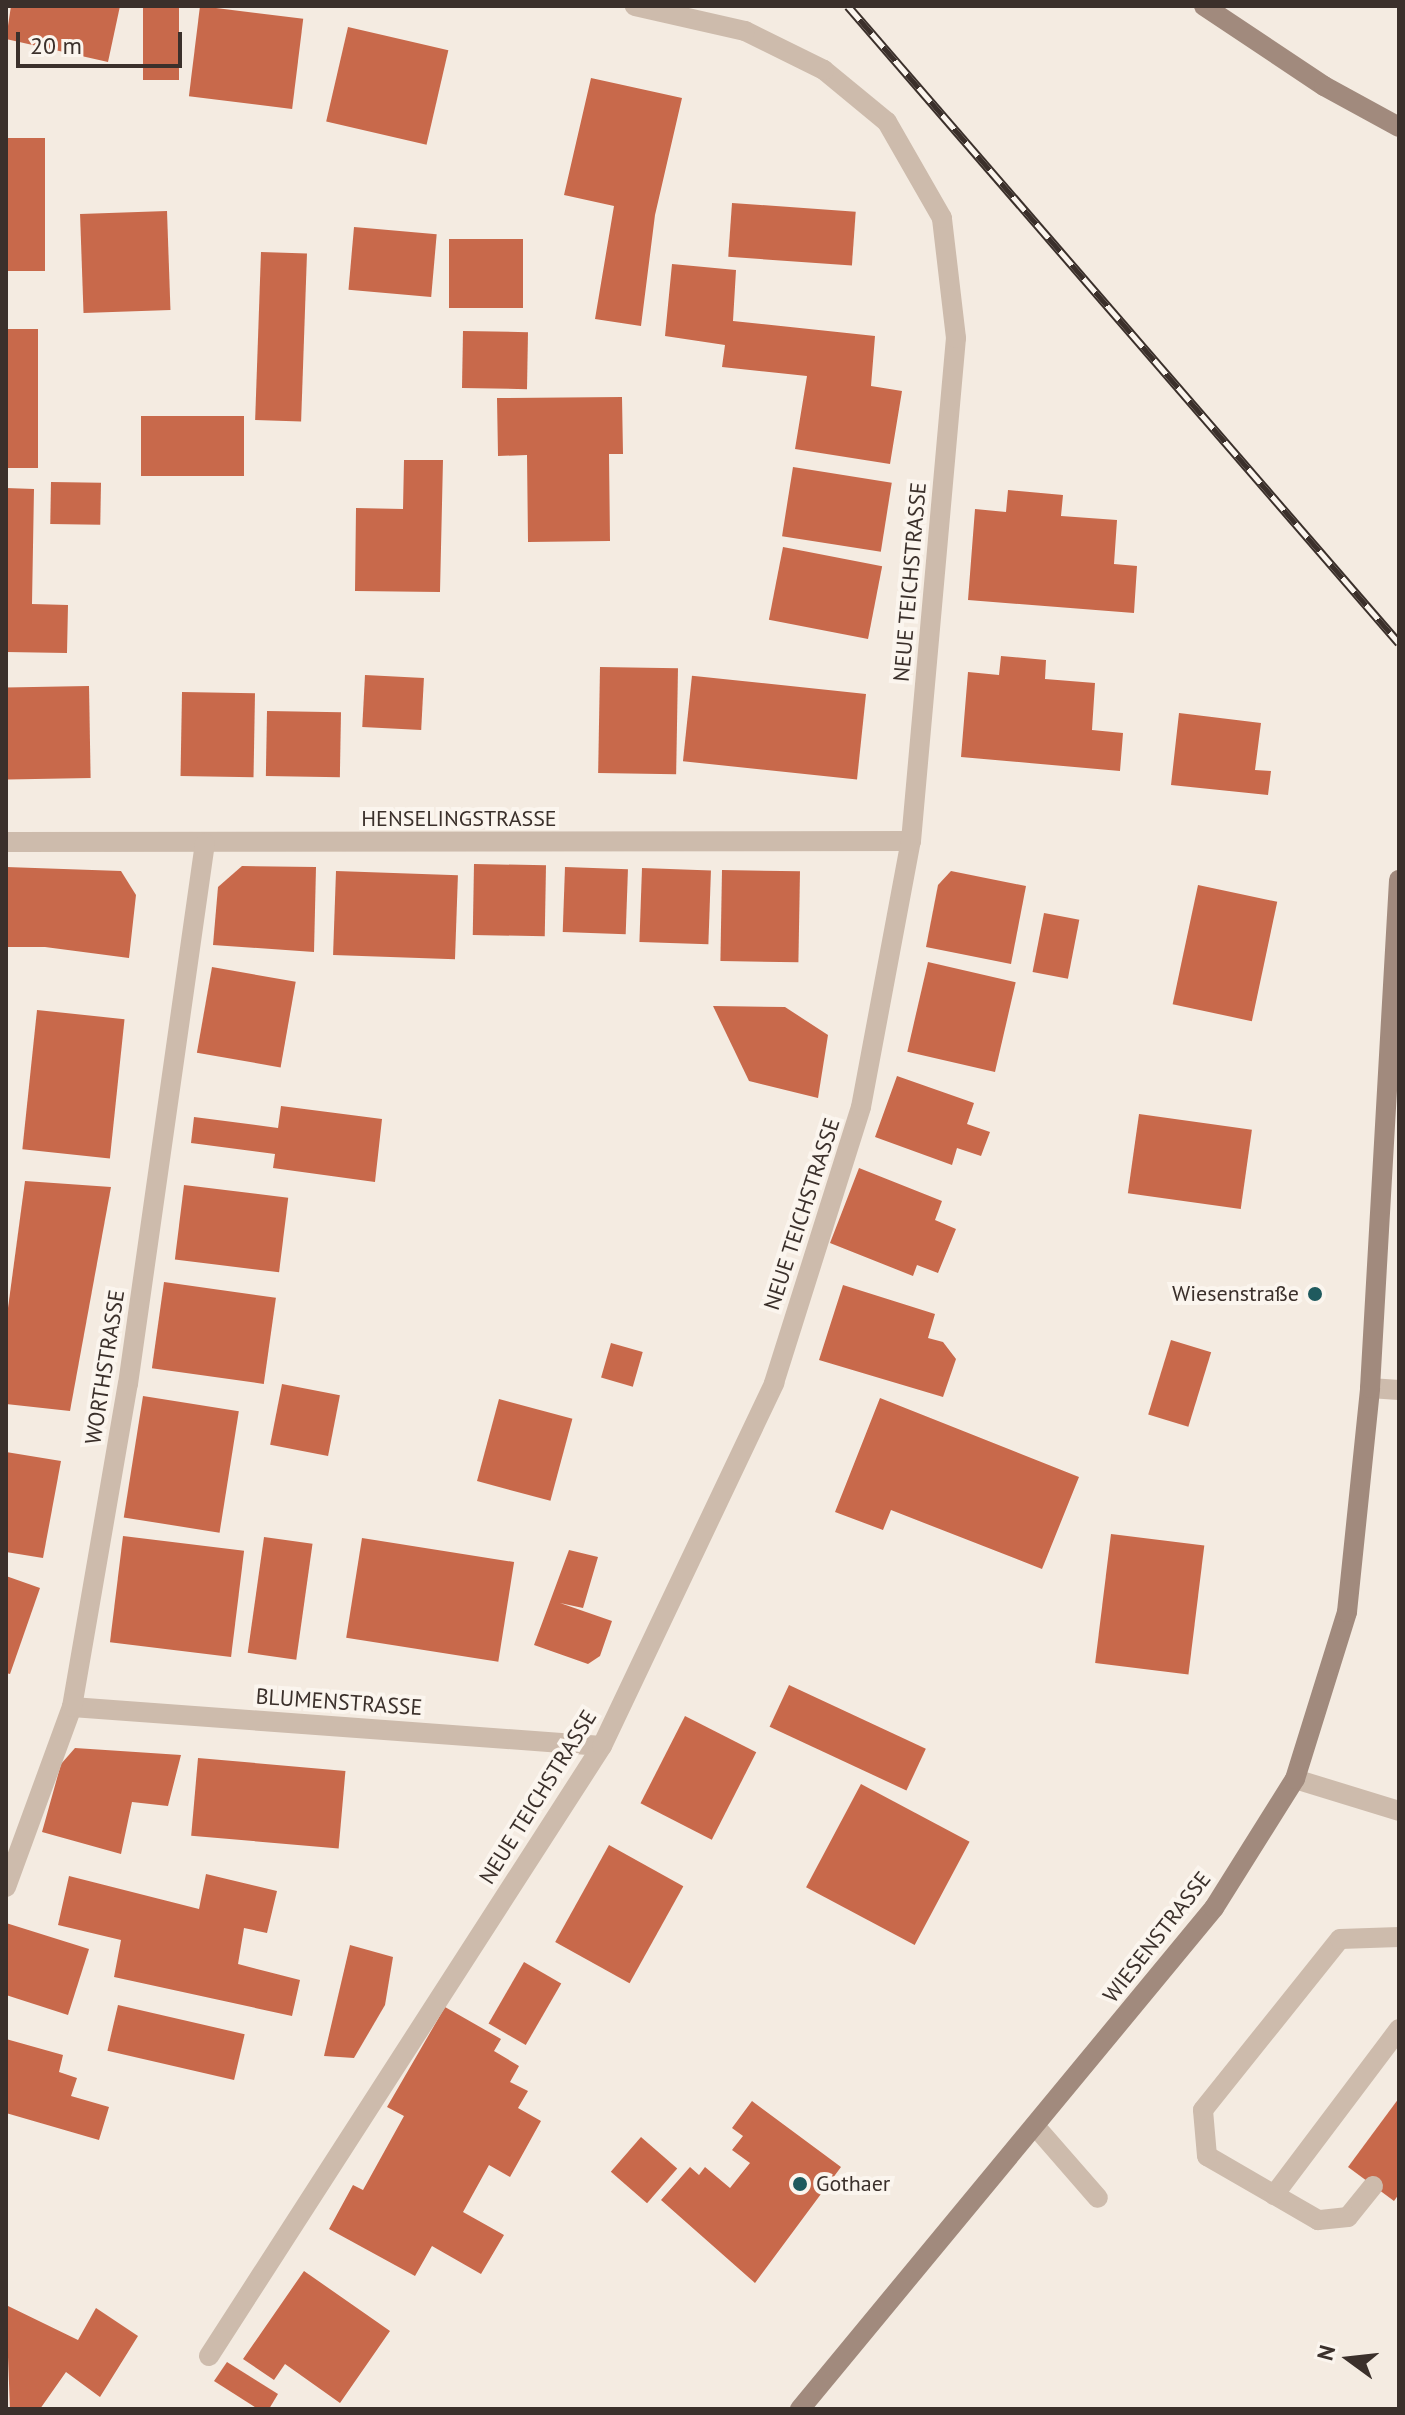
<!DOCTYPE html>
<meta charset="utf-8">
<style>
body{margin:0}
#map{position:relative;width:1405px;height:2415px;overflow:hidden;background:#f4ebe1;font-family:"PT Sans",sans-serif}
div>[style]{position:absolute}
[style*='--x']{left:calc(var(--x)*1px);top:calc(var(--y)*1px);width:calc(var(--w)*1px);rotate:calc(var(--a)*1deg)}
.building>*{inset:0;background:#c8694b;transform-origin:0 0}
.lane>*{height:20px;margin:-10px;padding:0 10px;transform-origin:10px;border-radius:10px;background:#cdbbac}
.street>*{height:20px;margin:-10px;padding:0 10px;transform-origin:10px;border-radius:10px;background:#cdbbac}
.secondary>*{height:20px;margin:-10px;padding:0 10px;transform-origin:10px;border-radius:10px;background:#a18a7d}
.rail>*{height:9px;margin-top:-4.5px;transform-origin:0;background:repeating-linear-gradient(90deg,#fbf5ee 0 18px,#3b302b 0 36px);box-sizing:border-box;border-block:2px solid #3b302b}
.dots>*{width:22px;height:22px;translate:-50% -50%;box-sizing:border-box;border:4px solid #fbf5ee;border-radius:50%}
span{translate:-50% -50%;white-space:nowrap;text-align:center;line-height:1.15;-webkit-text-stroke:8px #fbf5ee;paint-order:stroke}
.street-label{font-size:22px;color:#3b302b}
.poi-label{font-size:22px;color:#3b302b}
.right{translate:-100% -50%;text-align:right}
.left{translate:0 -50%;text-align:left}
.frame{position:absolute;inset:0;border:8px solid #3b302b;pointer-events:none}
.north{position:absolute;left:1309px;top:2319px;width:80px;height:80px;-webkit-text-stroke:6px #fbf5ee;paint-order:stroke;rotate:285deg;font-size:22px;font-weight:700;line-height:32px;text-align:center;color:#3b302b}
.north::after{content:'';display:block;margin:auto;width:28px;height:36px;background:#3b302b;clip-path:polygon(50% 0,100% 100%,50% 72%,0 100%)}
.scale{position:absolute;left:16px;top:32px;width:166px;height:36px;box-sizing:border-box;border:4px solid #3b302b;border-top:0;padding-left:10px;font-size:24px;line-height:28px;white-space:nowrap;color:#3b302b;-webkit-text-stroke:6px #fbf5ee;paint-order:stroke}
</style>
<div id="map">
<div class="building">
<i style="clip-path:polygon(11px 6px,120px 6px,108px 62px,6px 39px)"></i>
<i style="left:143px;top:6px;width:36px;height:74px"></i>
<i style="left:200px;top:6px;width:104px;height:91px;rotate:7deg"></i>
<i style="left:348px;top:27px;width:103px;height:97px;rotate:13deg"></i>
<i style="clip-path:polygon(591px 78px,682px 98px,655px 215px,641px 326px,595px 319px,614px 206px,564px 195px)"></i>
<i style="left:45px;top:138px;width:133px;height:39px;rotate:90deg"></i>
<i style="left:732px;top:203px;width:124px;height:54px;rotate:4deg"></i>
<i style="left:167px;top:211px;width:99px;height:87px;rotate:88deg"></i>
<i style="left:354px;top:227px;width:83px;height:63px;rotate:5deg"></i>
<i style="left:449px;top:239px;width:74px;height:69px"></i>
<i style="left:261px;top:252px;width:46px;height:168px;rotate:2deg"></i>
<i style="clip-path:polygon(672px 264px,736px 270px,733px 321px,875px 336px,871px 386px,902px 391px,890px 464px,795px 449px,807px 376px,722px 367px,725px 345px,665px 336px)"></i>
<i style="left:6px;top:329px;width:32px;height:139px"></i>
<i style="left:463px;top:331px;width:65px;height:57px;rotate:1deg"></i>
<i style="clip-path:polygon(622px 397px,623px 454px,609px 454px,610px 541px,528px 542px,527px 455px,498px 456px,497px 398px)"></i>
<i style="left:244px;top:416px;width:60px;height:103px;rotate:90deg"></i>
<i style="clip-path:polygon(404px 460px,443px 460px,440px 592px,355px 591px,356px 508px,403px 509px)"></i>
<i style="left:793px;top:467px;width:100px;height:70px;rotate:9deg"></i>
<i style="left:51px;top:482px;width:50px;height:42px;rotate:1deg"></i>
<i style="clip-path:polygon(6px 488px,34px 489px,32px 604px,68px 605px,67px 653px,6px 652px)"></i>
<i style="clip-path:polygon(1008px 490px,1063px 495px,1061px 516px,1117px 520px,1114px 564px,1137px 566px,1134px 613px,968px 600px,975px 509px,1006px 512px)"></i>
<i style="left:783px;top:547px;width:101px;height:74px;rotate:11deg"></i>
<i style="clip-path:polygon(1001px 656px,1046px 660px,1045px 679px,1095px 683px,1092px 730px,1123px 733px,1120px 771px,961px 757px,968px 672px,999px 675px)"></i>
<i style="left:600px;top:667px;width:78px;height:106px;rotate:1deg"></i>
<i style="left:365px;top:675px;width:59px;height:52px;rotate:3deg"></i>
<i style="left:89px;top:686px;width:92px;height:83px;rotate:89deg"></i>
<i style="left:182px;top:692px;width:73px;height:84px;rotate:1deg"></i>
<i style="left:866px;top:694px;width:86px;height:175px;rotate:96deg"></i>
<i style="left:267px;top:711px;width:74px;height:65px;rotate:1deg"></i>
<i style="clip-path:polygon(1179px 713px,1261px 723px,1255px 770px,1271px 771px,1268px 795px,1171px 785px)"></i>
<i style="left:474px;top:864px;width:72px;height:71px;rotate:1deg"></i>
<i style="clip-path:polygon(242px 866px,316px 867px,314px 952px,213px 945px,218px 887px)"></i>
<i style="clip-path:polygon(6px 867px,121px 871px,136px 895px,129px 958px,45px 947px,6px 947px)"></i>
<i style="left:565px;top:867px;width:63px;height:65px;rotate:2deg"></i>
<i style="left:642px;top:868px;width:69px;height:74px;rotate:2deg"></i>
<i style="left:722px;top:870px;width:78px;height:91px;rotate:1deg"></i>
<i style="left:336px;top:871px;width:122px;height:84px;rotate:2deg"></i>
<i style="clip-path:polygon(951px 871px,1026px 886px,1011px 964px,926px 947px,938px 885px)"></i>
<i style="left:1198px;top:885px;width:81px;height:122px;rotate:12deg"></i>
<i style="left:1044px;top:913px;width:36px;height:60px;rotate:11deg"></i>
<i style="left:928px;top:962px;width:90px;height:92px;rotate:13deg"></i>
<i style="left:212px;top:967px;width:85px;height:87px;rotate:10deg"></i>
<i style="clip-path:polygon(713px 1006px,785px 1007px,828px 1035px,818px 1098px,749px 1081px)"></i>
<i style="left:37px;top:1010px;width:88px;height:140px;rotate:6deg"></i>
<i style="clip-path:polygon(897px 1076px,974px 1103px,967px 1124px,990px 1132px,981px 1156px,957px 1148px,952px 1165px,875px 1137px)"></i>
<i style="clip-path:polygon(281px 1106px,382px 1119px,375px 1182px,273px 1168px,275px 1154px,191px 1143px,194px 1117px,278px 1128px)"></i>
<i style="left:1139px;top:1114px;width:114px;height:80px;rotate:8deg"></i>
<i style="clip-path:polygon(859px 1168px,942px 1201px,935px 1220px,956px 1229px,938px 1273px,917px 1265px,913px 1276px,830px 1243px)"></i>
<i style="clip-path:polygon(25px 1181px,111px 1187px,70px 1411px,6px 1404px,6px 1323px)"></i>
<i style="left:184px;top:1185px;width:105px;height:75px;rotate:7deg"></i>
<i style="left:164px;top:1282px;width:113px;height:87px;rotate:8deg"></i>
<i style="clip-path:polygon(843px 1285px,935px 1314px,928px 1338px,943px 1342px,956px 1359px,943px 1397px,819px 1360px)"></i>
<i style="left:1171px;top:1340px;width:42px;height:78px;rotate:17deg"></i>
<i style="left:611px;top:1343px;width:33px;height:36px;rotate:16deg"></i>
<i style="left:282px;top:1384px;width:59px;height:62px;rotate:11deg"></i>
<i style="left:143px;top:1396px;width:97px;height:123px;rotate:9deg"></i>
<i style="clip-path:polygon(880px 1398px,1079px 1477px,1042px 1569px,891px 1510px,883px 1530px,835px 1512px)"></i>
<i style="left:499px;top:1399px;width:76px;height:85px;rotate:15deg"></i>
<i style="clip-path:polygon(6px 1452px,61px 1461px,43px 1558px,6px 1552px)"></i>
<i style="left:1111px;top:1534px;width:94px;height:130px;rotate:7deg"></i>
<i style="left:123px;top:1536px;width:122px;height:107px;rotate:7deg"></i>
<i style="left:264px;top:1537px;width:49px;height:117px;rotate:8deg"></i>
<i style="left:362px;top:1538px;width:154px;height:101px;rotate:9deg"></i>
<i style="clip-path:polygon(569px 1550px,598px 1557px,583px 1608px,560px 1603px,612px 1621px,600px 1656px,588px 1664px,534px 1645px)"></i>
<i style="clip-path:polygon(6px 1576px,40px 1588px,10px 1674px,6px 1673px)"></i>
<i style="left:789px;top:1685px;width:151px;height:46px;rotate:25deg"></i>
<i style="left:685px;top:1716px;width:80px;height:98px;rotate:27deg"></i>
<i style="clip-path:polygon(75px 1748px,181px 1755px,168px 1806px,132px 1802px,121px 1854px,42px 1832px,61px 1764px)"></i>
<i style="left:198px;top:1758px;width:148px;height:78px;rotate:5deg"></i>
<i style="left:861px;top:1784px;width:123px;height:117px;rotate:28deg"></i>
<i style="left:609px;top:1845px;width:85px;height:111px;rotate:29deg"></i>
<i style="clip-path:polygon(206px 1874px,277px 1891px,267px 1933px,244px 1928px,238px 1964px,300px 1980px,292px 2016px,114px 1977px,121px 1940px,58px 1925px,69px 1876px,199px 1909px)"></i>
<i style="clip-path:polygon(6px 1923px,89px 1949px,68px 2015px,6px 1995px)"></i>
<i style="clip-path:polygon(350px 1945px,393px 1957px,385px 2005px,354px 2058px,324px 2056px)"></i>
<i style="left:524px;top:1962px;width:43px;height:71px;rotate:30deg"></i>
<i style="left:118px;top:2005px;width:130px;height:47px;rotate:13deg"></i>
<i style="clip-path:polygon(445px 2007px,501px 2039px,494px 2051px,519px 2066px,510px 2082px,528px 2091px,518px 2108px,541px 2121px,510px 2177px,489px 2165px,463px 2212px,504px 2235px,481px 2274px,432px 2246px,415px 2276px,329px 2229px,353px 2185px,363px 2190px,404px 2116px,387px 2107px)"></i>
<i style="clip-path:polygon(6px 2039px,63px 2055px,59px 2072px,77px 2078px,71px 2096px,109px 2107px,99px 2140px,6px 2113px)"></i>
<i style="clip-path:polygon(1399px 2098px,1399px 2194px,1394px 2201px,1348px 2167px)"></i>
<i style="clip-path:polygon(752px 2101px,841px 2167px,755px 2283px,661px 2200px,690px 2167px,699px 2175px,705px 2167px,730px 2188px,750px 2163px,732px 2150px,743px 2136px,732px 2128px)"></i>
<i style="left:641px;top:2137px;width:48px;height:46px;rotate:41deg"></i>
<i style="clip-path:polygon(304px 2271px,390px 2331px,340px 2403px,285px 2364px,274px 2380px,243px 2359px)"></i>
<i style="clip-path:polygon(6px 2305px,78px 2340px,96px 2308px,138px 2336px,100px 2397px,66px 2372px,40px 2409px,10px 2409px)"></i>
<i style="clip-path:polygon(227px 2362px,278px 2394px,269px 2409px,258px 2409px,214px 2381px)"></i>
</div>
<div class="lane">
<i style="--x:1370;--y:1388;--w:29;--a:4"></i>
<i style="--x:1036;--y:2127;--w:94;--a:48.9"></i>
<i style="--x:1373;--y:2186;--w:40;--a:129"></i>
<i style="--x:1348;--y:2217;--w:30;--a:174"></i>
<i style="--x:1318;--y:2220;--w:128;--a:-150"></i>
<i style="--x:1207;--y:2156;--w:46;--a:-95"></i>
<i style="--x:1203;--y:2110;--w:219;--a:-51.3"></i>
<i style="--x:1340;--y:1939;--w:59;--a:-1.9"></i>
<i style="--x:1274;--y:2195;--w:208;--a:-53"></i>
</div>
<div class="street">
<i style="--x:6;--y:842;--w:905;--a:-0.06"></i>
<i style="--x:72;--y:1707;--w:531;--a:4.21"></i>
<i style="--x:1295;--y:1779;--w:109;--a:17.1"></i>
<i style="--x:6;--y:1887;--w:192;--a:-69.9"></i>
<i style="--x:72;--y:1707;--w:328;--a:-80.2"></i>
<i style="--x:128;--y:1384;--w:546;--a:-81.9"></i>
<i style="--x:209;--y:2356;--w:726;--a:-57.21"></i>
<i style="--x:602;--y:1746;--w:402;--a:-64.6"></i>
<i style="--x:774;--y:1383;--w:289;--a:-72.5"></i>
<i style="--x:861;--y:1107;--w:271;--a:-79.4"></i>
<i style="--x:911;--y:841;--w:505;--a:-84.89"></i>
<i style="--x:956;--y:338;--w:121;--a:-96.7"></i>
<i style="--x:942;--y:218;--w:111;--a:-119.8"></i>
<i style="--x:887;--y:122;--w:82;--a:-140.5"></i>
<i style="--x:824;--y:70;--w:88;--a:-153.7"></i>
<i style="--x:745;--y:31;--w:113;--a:-167.2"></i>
</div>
<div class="secondary">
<i style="--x:1204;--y:6;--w:144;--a:33.7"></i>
<i style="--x:1324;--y:86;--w:85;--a:28.7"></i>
<i style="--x:800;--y:2409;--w:650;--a:-50.43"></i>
<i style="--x:1214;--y:1908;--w:152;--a:-57.9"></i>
<i style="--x:1295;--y:1779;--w:175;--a:-72.7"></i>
<i style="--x:1347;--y:1612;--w:225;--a:-84.1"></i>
<i style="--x:1370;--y:1388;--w:509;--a:-86.73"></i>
</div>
<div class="rail">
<i style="--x:848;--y:6;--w:842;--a:49.14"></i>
</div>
<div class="dots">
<i style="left:1315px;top:1294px;background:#1f5a5e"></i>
<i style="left:800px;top:2184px;background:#1f5a5e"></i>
</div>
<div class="street-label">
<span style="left:910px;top:582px;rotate:-85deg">NEUE TEICHSTRASSE</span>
<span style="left:459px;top:819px">HENSELINGSTRASSE</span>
<span style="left:802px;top:1214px;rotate:-72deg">NEUE TEICHSTRASSE</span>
<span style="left:105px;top:1367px;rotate:-81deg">WORTHSTRASSE</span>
<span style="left:339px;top:1702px;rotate:4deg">BLUMENSTRASSE</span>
<span style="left:538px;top:1797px;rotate:-58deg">NEUE TEICHSTRASSE</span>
<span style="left:1157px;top:1937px;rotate:-52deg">WIESENSTRASSE</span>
</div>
<div class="poi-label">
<span class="right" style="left:1299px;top:1294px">Wiesenstraße</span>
<span class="left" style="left:816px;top:2184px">Gothaer</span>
</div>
<div class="frame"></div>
<div class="north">N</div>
<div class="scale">20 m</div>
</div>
